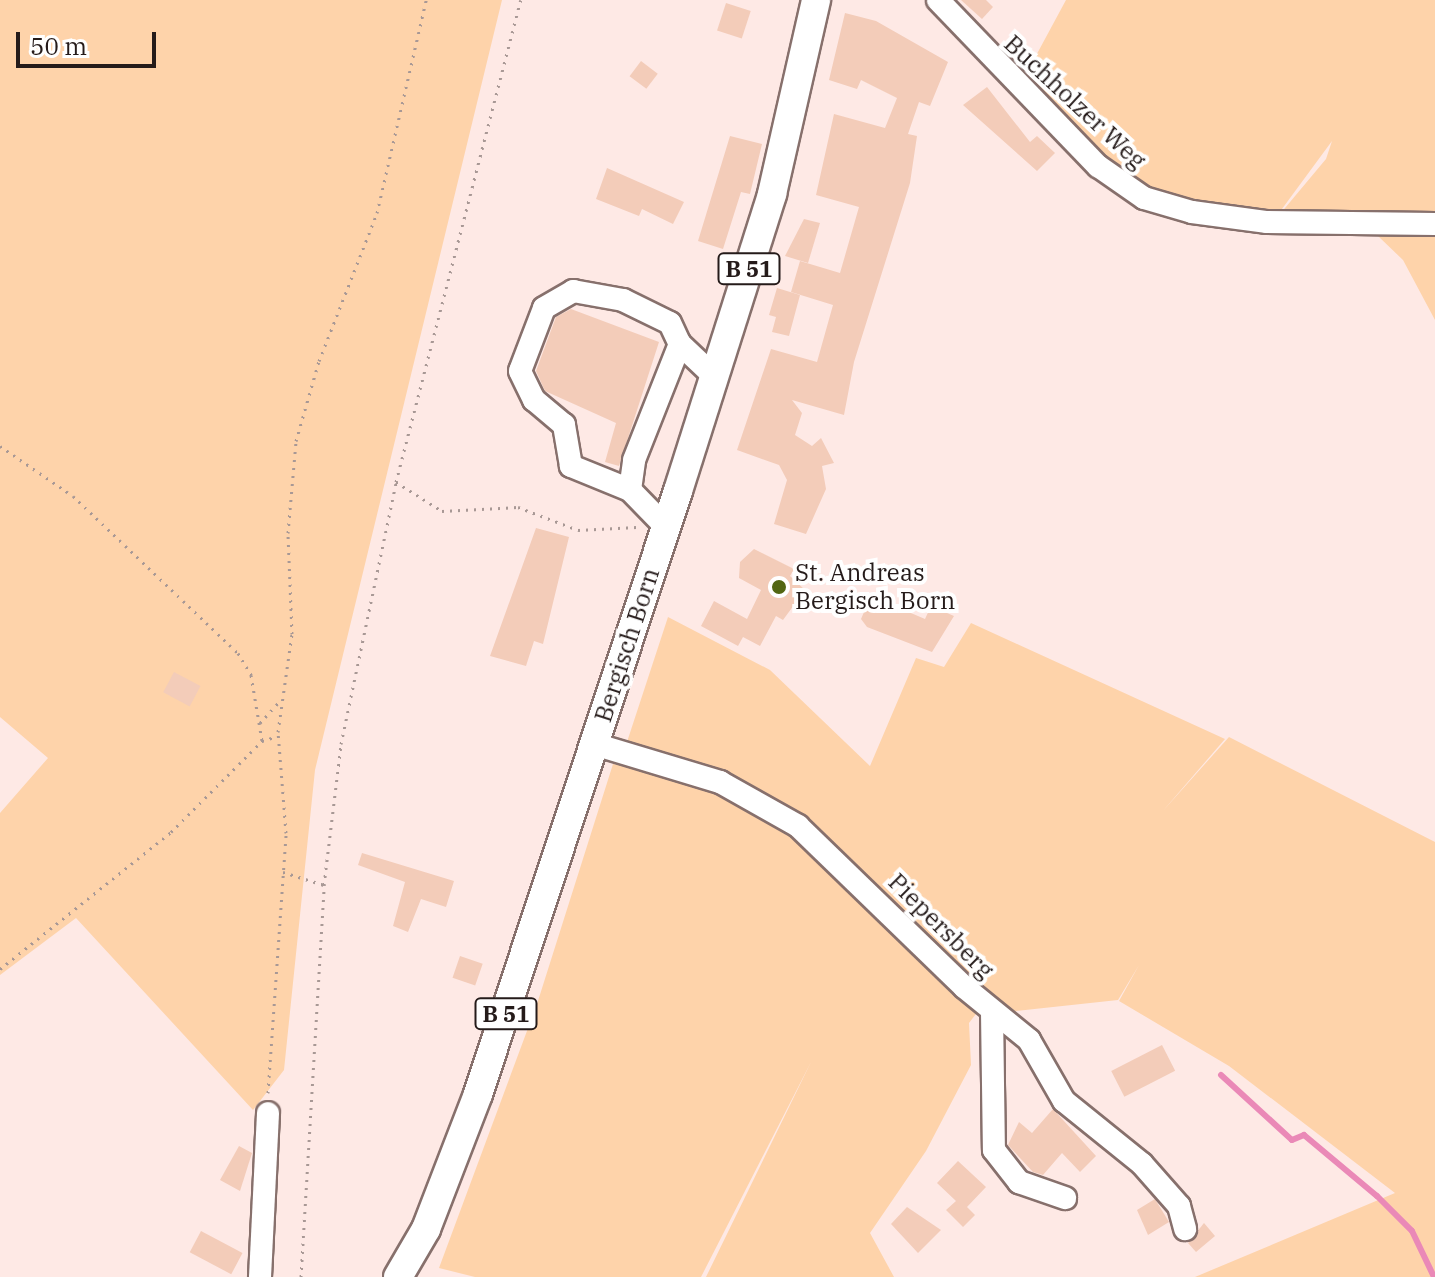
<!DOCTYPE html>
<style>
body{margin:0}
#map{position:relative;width:1435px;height:1277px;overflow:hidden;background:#fee9e5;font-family:"IBM Plex Serif",serif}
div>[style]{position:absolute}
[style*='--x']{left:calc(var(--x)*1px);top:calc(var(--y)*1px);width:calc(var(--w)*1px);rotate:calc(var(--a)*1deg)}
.green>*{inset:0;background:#fed3aa}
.stream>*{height:6px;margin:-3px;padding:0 3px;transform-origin:3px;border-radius:3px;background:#ea89b7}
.building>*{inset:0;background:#f3ccb9;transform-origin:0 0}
.path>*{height:3px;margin-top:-1.5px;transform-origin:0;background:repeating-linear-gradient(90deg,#a89895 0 2px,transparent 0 8px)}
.roads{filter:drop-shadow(2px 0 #87706c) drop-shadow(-2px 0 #87706c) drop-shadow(0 2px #87706c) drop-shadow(0 -2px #87706c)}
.minor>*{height:22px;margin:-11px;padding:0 11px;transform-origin:11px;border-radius:11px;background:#fff}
.major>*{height:28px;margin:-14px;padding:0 14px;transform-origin:14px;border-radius:14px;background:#fff}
.dots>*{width:22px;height:22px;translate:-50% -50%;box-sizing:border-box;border:4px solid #fff;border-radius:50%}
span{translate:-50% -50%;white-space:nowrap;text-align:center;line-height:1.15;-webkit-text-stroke:8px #fff;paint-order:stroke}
.shield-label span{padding:2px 6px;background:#fff;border:2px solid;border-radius:6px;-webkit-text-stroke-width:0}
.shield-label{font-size:22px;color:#251b1a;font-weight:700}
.street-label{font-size:24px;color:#251b1a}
.poi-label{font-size:24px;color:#251b1a}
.left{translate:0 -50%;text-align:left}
.scale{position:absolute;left:16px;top:32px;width:140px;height:36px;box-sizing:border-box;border:4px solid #251b1a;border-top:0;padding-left:10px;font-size:24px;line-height:28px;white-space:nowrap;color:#251b1a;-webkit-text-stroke:6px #fff;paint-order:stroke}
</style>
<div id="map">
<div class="green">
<i style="clip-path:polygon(0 0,502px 0,315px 770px,284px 1070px,253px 1110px,76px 918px,0 975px,0 813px,48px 758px,0 717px)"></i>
<i style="clip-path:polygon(1066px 0,1435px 0,1435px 220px,1280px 214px,1326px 159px,1332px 141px,1279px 213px,1192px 202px,1150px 189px,1097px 150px,1025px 76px)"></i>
<i style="clip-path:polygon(1435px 233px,1435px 320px,1403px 260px,1378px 236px)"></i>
<i style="clip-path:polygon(668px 617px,770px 670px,870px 766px,916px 658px,944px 667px,971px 623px,1225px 739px,1162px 812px,1229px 737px,1435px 842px,1435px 1277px,1195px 1277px,1395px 1193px,1229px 1066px,1119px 1001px,1139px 965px,1118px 1000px,1006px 1012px,804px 822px,626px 745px)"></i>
<i style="clip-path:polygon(613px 764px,686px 777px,798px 834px,979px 1010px,969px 1023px,971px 1065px,926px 1151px,870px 1233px,894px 1277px,706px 1277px,811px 1062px,701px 1277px,475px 1277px,439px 1268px,537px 1004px)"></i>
</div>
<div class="stream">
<i style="--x:1221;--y:1075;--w:96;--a:42.5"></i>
<i style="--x:1292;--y:1140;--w:13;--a:-23"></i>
<i style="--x:1304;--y:1135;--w:95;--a:39.9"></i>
<i style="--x:1377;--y:1196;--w:49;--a:45"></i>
<i style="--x:1412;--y:1231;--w:51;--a:64.4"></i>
</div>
<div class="building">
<i style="clip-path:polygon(961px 0,986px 0,993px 7px,982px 19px)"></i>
<i style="left:726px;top:3px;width:26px;height:29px;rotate:18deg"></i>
<i style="clip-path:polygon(845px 13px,876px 21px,948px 62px,930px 106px,919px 102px,908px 134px,917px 136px,910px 183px,854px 362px,844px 415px,792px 400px,802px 413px,795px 435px,812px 446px,821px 438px,834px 463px,822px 466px,826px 489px,806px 534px,774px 524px,787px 480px,779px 465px,737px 450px,771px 349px,817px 362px,833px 305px,791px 292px,800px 261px,840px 273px,859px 207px,816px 195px,834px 114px,885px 128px,897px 98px,861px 80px,857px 89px,829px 80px)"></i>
<i style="left:641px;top:61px;width:21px;height:19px;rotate:37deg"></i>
<i style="clip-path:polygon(987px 87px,1030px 142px,1037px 136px,1055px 153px,1037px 171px,963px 105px)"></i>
<i style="clip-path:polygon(730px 136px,762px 144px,750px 194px,741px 192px,723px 249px,698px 241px)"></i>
<i style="clip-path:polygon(607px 168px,684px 202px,673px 224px,642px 209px,639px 216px,596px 199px)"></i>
<i style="clip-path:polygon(804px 219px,820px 223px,808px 263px,785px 256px)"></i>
<i style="clip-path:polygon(777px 288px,800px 295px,789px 336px,772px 332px,776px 317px,769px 315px)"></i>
<i style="clip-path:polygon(571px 309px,659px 342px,619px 466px,605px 462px,616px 423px,545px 391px,536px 371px,556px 317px)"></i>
<i style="clip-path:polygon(536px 528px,569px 537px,543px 644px,534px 641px,526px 666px,490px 656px)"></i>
<i style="clip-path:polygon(754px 549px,794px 569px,790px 576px,805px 590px,783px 620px,776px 616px,760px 646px,743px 637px,738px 646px,701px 626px,714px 601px,747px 619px,761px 590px,739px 578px,740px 562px)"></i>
<i style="clip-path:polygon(871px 596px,925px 619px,931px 606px,954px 616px,932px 652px,867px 627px,861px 619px)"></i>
<i style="left:174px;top:672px;width:30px;height:23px;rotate:28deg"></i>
<i style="clip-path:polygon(362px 853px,454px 881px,446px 907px,421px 899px,408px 932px,393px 926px,405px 882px,358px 865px)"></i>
<i style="left:460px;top:956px;width:24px;height:23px;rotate:19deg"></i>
<i style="left:1162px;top:1045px;width:29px;height:57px;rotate:63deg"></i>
<i style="clip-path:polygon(1053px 1109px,1096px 1156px,1080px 1172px,1062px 1153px,1043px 1175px,1033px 1172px,1008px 1145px,1019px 1122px,1032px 1133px)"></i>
<i style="clip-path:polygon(239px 1146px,252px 1153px,240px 1191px,220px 1180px)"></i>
<i style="clip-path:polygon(958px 1161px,986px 1187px,967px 1207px,975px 1215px,963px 1227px,946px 1210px,956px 1201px,937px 1183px)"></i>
<i style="clip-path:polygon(1155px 1199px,1169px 1222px,1148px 1235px,1137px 1210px)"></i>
<i style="clip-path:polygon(907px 1207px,941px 1230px,918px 1253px,891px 1224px)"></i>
<i style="clip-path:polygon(1204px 1223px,1215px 1236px,1196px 1252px,1188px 1243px)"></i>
<i style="left:201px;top:1231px;width:47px;height:24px;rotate:28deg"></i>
</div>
<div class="path">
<i style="--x:0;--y:446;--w:88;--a:34.4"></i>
<i style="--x:73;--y:496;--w:228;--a:43.6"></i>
<i style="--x:238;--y:653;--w:26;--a:59"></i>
<i style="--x:251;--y:675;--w:67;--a:80.5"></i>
<i style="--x:396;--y:482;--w:54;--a:32.2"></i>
<i style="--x:442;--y:511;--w:76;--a:-3"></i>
<i style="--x:518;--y:507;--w:64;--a:21"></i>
<i style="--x:578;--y:530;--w:59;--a:-2.9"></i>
<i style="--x:260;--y:723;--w:31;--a:-48"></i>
<i style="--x:283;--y:872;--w:43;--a:17.6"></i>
<i style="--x:0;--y:969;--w:219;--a:-38.7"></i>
<i style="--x:171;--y:832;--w:129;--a:-45"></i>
<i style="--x:262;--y:741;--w:16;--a:-18"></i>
<i style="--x:268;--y:1093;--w:261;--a:-86"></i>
<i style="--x:286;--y:833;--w:101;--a:-94.5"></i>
<i style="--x:278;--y:732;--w:99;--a:-81.9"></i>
<i style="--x:292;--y:634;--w:101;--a:-92.3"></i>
<i style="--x:288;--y:533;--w:92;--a:-85"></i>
<i style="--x:296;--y:441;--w:83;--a:-74"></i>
<i style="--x:319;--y:361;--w:159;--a:-68.6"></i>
<i style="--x:377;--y:213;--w:219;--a:-77"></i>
<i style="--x:301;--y:1277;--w:393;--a:-86.6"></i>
<i style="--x:324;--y:885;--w:142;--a:-83.1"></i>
<i style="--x:341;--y:744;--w:268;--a:-78.1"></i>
<i style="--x:396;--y:482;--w:498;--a:-75.5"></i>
</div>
<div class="roads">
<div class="minor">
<i style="--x:938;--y:0;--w:231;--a:46.1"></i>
<i style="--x:1098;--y:166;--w:56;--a:34.8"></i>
<i style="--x:1144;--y:198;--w:50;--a:16.3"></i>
<i style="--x:1192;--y:212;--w:76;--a:7.6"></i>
<i style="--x:1267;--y:222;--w:168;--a:0.7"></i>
<i style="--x:630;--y:490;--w:64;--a:-157.9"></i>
<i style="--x:571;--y:466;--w:42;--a:-99.7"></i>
<i style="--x:564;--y:425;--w:39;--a:-140"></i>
<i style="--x:534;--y:400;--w:32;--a:-116"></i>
<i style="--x:520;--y:371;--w:67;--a:-69.1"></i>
<i style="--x:544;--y:308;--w:34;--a:-30"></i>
<i style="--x:573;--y:291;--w:51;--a:10.2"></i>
<i style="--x:623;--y:300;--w:52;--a:26.1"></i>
<i style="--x:670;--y:323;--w:23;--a:65"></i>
<i style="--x:680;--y:344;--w:48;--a:43.3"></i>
<i style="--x:666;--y:527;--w:52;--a:-134.2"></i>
<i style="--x:630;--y:490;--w:30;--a:-82"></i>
<i style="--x:634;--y:460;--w:125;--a:-68.4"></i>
<i style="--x:594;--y:744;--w:132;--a:16.8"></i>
<i style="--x:720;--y:782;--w:90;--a:29.4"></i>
<i style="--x:798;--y:826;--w:231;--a:44.1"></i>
<i style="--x:964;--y:987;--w:84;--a:39.2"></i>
<i style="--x:1029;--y:1040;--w:70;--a:60.2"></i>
<i style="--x:1064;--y:1101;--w:100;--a:38.9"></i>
<i style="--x:1142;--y:1164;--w:56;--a:48.6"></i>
<i style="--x:1179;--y:1206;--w:24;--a:75"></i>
<i style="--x:992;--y:1012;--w:138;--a:89.2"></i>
<i style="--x:994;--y:1150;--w:41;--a:52"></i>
<i style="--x:1019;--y:1182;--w:49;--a:19.2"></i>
<i style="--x:260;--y:1277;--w:164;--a:-87.2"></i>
</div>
<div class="major">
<i style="--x:398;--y:1277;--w:56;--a:-59.7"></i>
<i style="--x:426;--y:1229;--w:145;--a:-68.9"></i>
<i style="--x:478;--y:1094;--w:635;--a:-71.65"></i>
<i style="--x:678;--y:491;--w:312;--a:-72.4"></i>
<i style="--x:772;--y:194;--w:199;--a:-77.2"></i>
</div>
</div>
<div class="dots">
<i style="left:779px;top:587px;background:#526612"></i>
</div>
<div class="shield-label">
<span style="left:749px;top:269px">B 51</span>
<span style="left:506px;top:1014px">B 51</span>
</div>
<div class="street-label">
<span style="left:1075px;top:102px;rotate:43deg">Buchholzer Weg</span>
<span style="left:627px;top:645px;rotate:-72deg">Bergisch Born</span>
<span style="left:941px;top:926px;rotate:45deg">Piepersberg</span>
</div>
<div class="poi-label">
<span class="left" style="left:795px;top:587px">St. Andreas<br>Bergisch Born</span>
</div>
<div class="scale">50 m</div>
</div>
